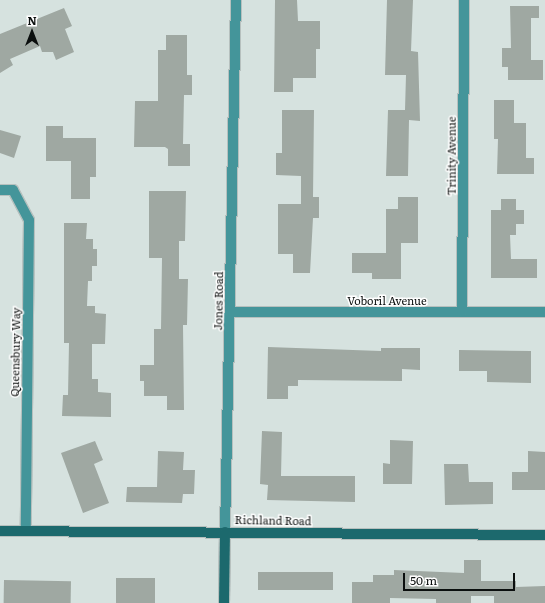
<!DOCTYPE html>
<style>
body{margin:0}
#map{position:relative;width:545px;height:603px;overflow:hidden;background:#d6e2df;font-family:Literata,serif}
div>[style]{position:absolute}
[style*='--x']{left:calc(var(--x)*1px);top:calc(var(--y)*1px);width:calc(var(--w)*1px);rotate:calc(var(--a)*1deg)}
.building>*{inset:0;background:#9fa8a2;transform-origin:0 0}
.roads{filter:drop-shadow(1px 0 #b6c0be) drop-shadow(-1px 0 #b6c0be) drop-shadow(0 1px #b6c0be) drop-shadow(0 -1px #b6c0be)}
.street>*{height:10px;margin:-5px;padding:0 5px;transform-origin:5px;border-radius:5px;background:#44959a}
.secondary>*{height:10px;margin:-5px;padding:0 5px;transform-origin:5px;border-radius:5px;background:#1c696d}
span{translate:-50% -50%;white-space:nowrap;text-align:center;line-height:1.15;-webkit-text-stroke:3px #fff;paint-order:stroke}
.street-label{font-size:11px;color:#0b0f0e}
.north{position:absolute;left:12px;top:12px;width:40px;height:40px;-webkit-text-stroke:3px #fff;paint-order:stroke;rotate:0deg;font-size:11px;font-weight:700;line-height:16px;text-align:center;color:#0b0f0e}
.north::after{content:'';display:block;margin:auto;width:14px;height:18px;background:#0b0f0e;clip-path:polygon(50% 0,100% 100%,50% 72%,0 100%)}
.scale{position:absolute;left:403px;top:573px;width:112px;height:18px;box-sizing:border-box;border:2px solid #0b0f0e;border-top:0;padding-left:5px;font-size:12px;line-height:14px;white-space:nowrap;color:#0b0f0e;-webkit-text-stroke:3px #fff;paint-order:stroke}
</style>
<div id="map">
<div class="building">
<i style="clip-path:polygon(275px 0,297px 0,298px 21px,320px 21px,320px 49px,316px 49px,316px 78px,293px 78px,293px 92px,274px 92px)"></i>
<i style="clip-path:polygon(387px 0,413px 0,411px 51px,418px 52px,420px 121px,409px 120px,408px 176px,386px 176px,388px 110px,405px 110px,406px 75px,385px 75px)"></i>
<i style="clip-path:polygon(510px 6px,539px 6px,539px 18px,531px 18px,531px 60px,543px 60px,543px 80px,508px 80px,508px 67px,502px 67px,502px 48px,511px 48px)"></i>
<i style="clip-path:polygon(64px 8px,72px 26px,65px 29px,74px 52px,56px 60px,53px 52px,42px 52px,40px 46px,10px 59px,13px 65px,0 73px,0 34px)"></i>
<i style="clip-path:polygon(166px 35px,187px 35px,187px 75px,192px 75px,192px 95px,184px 95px,183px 144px,190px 144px,190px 166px,168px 166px,168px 149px,165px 147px,134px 147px,135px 101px,158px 101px,158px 50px,166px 50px)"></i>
<i style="clip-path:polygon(494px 100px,514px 100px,514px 123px,526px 123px,526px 158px,534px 158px,534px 174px,497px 174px,498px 139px,494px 139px)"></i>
<i style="clip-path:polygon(282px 110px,314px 110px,313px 197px,319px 197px,319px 218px,313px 218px,310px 273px,293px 273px,293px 254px,278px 254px,278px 204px,301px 204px,301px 176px,276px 175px,276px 153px,282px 153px)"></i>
<i style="clip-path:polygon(46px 126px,63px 126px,63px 138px,96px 138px,96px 177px,90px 177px,90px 199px,71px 199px,71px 161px,46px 161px)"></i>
<i style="clip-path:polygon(0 130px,21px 136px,14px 158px,0 153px)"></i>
<i style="clip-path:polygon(149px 191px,186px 191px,185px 241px,179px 241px,179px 279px,188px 279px,187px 325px,183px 325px,184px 410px,167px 410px,167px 396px,144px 396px,144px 381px,140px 381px,140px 365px,154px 365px,154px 329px,161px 329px,162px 258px,149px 258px)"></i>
<i style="clip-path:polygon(398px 197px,418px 197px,418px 243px,401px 243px,401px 279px,372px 279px,372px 273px,352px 273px,352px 253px,386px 253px,386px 209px,398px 209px)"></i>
<i style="clip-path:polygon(501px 199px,516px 199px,516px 210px,524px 210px,524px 224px,516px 224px,516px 235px,510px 235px,511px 259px,537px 259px,537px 278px,491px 278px,491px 210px,501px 210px)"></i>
<i style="clip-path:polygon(64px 223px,87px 223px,86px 239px,93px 239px,93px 249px,97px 249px,97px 266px,92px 266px,92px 281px,88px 281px,87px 306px,95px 306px,95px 313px,106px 314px,105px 344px,92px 344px,92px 379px,98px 379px,98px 392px,111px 393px,111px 417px,62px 416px,63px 395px,68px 395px,69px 343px,64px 343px)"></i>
<i style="clip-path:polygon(268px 347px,381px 351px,381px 348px,420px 348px,420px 370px,402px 369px,402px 381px,298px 380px,298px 386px,288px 386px,288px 399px,267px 399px)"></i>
<i style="clip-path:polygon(459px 350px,531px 351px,531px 383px,487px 382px,487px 371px,459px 371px)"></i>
<i style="clip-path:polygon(262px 431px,282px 432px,281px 476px,355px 476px,355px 502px,267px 500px,268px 485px,260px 484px)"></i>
<i style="clip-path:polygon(390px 440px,413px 441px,412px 484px,383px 484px,383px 463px,390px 464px)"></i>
<i style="clip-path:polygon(95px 441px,103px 460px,94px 464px,109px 503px,83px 513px,61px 453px)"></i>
<i style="clip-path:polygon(158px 451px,184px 452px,183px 470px,195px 470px,194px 494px,183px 494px,182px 503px,126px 502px,127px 487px,157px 487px)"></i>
<i style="clip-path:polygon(528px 451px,545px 452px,545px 490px,512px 490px,512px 472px,528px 472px)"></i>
<i style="clip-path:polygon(444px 464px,468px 464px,469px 482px,493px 482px,493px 504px,445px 505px)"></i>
<i style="clip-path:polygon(464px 560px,481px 560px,481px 581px,516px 581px,516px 587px,545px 586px,545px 603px,494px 603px,494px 596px,471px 596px,471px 603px,436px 603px,436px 599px,390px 598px,390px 603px,352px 603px,352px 582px,373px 582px,373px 575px,394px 575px,394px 570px,464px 573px)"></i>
<i style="left:258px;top:572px;width:75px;height:18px"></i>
<i style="left:155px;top:578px;width:25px;height:39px;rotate:90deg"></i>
<i style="left:4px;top:580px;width:67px;height:23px;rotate:1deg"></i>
</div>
<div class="roads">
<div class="street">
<i style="--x:0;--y:190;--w:13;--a:0"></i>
<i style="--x:13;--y:190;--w:34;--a:62"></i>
<i style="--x:29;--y:220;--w:311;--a:90.6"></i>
<i style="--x:230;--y:312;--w:315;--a:0"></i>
<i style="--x:462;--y:312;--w:312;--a:-89.6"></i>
<i style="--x:225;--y:532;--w:532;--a:-88.82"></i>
</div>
<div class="secondary">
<i style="--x:0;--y:531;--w:545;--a:0.42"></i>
<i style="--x:224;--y:603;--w:71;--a:-89.2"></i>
</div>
</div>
<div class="street-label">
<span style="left:451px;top:156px;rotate:-90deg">Trinity Avenue</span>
<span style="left:387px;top:300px">Voboril Avenue</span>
<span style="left:218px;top:301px;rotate:-89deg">Jones Road</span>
<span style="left:15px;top:352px;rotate:-89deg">Queensbury Way</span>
<span style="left:273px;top:520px;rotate:1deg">Richland Road</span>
</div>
<div class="north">N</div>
<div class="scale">50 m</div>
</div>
